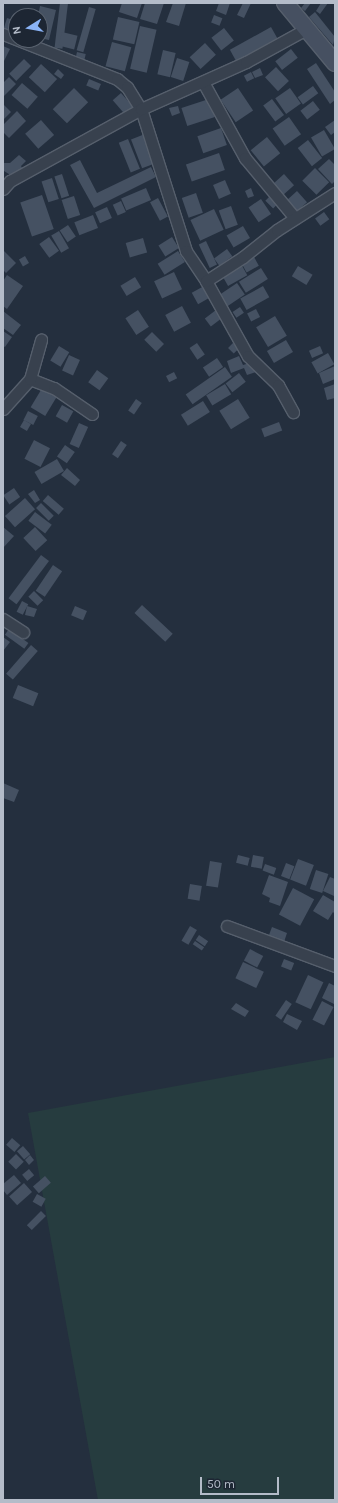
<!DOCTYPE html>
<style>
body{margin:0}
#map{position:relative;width:338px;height:1503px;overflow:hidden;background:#242f3e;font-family:Karla,sans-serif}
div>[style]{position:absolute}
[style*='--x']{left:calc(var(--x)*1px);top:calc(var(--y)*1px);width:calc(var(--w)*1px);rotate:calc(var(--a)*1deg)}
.green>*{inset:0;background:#263c3f}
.building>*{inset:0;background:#455162;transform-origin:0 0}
.roads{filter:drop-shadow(1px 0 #565f6c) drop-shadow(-1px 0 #565f6c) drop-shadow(0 1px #565f6c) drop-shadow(0 -1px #565f6c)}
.street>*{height:11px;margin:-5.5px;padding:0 5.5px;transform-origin:5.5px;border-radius:5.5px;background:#38414e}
.secondary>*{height:16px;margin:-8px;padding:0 8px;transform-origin:8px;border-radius:8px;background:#465061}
span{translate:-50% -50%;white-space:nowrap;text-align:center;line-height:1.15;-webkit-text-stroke:3px #1d2633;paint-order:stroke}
.frame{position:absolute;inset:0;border:4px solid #b4bcc9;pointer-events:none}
.north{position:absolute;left:8px;top:8px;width:40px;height:40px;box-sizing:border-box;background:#1d2633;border:1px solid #59626f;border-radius:50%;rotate:259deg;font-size:11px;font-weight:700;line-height:16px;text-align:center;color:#b4bcc9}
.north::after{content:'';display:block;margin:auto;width:14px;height:18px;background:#8ab4f8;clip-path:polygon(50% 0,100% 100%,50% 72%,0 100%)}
.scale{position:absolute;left:200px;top:1477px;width:79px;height:18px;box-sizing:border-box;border:2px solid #b4bcc9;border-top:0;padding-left:5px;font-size:12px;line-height:14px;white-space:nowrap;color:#b4bcc9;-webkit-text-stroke:3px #1d2633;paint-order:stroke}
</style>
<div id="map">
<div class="green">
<i style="clip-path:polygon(335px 1057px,335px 1500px,98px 1500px,28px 1113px)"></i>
</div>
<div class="building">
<i style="left:60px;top:3px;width:8px;height:45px;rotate:7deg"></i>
<i style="clip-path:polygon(122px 3px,142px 3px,137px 18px,119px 12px)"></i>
<i style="clip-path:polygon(145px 3px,164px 3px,157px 24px,140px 19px)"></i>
<i style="clip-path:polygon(173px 3px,186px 3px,179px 26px,166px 22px)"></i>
<i style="clip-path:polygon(219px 3px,230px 3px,226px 15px,216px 11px)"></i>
<i style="clip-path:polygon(243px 3px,251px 3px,244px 18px,237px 15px)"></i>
<i style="clip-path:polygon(305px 3px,311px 3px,305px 11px,301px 8px)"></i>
<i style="clip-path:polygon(321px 3px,328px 3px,320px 14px,316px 11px)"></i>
<i style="clip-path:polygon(40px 6px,56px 10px,49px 40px,40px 38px,40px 16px,38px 16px)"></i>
<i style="left:89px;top:7px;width:7px;height:45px;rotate:16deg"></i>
<i style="clip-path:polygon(315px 12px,335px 37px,333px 45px,309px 17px)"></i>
<i style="left:214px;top:15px;width:9px;height:8px;rotate:21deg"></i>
<i style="left:118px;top:17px;width:22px;height:23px;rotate:13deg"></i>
<i style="clip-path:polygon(7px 18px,16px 21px,16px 37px,3px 31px)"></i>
<i style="left:140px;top:26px;width:17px;height:44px;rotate:13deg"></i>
<i style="left:271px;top:27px;width:13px;height:47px;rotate:61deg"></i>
<i style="left:224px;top:28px;width:16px;height:16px;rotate:52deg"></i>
<i style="left:62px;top:32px;width:16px;height:14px;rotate:14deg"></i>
<i style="left:112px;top:42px;width:20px;height:25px;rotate:15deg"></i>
<i style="left:205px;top:43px;width:16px;height:21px;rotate:47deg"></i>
<i style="clip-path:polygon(3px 46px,10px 49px,3px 63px)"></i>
<i style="left:291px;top:49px;width:11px;height:20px;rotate:52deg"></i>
<i style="left:163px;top:50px;width:13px;height:25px;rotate:13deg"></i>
<i style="left:77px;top:52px;width:9px;height:6px;rotate:13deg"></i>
<i style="left:177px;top:58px;width:13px;height:20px;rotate:18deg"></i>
<i style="left:24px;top:59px;width:10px;height:21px;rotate:45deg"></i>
<i style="clip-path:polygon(316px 63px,335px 92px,335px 100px,330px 104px,307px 69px)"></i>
<i style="left:41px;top:64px;width:22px;height:18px;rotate:43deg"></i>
<i style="left:276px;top:67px;width:19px;height:15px;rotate:47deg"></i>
<i style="clip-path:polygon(260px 68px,263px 75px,255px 78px,252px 72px)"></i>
<i style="clip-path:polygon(58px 69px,64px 75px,61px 79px,54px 74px)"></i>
<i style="left:251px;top:72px;width:7px;height:8px;rotate:63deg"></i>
<i style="clip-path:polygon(9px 77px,16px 84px,3px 97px,3px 83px)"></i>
<i style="left:89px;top:79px;width:13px;height:7px;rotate:23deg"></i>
<i style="left:22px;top:83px;width:21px;height:16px;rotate:41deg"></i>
<i style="left:313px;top:86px;width:9px;height:19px;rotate:54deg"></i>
<i style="left:74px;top:88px;width:20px;height:30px;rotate:45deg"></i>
<i style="left:238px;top:88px;width:27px;height:21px;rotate:56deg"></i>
<i style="left:290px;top:88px;width:19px;height:18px;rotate:55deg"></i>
<i style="left:121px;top:93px;width:18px;height:11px;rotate:49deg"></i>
<i style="left:209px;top:99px;width:19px;height:29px;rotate:72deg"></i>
<i style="left:272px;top:99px;width:20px;height:11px;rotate:53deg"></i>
<i style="left:313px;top:101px;width:11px;height:16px;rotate:52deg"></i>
<i style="clip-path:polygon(3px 104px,11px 112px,3px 120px)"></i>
<i style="clip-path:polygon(178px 106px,180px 113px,172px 116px,169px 108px)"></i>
<i style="clip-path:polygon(17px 111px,26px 121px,9px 138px,3px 132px,3px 125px)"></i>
<i style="left:289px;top:117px;width:21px;height:20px;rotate:55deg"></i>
<i style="left:41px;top:120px;width:20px;height:21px;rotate:49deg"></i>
<i style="clip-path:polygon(335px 120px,335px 132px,331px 135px,325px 127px)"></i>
<i style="left:221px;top:128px;width:18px;height:25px;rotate:71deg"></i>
<i style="left:324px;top:130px;width:22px;height:15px;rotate:60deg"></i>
<i style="left:145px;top:134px;width:31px;height:15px;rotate:69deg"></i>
<i style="left:267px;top:137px;width:21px;height:21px;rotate:51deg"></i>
<i style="left:128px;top:139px;width:32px;height:10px;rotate:68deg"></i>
<i style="left:308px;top:140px;width:23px;height:13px;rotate:52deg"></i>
<i style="left:219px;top:153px;width:18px;height:35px;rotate:71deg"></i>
<i style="clip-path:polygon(19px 155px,26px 161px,21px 166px,22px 168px,12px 176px,4px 171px,4px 163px,10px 163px)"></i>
<i style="clip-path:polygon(329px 159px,335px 165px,335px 181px,332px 184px,318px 169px)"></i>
<i style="clip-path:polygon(80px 160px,97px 193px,151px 167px,156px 177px,94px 208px,70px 165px)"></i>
<i style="left:315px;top:168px;width:20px;height:18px;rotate:45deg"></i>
<i style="left:62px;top:174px;width:23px;height:8px;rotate:72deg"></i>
<i style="left:284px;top:174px;width:15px;height:17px;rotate:48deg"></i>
<i style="left:52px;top:178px;width:22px;height:11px;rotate:72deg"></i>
<i style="left:225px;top:180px;width:15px;height:13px;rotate:67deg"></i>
<i style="left:146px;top:188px;width:13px;height:27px;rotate:67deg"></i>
<i style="clip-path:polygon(251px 188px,254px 196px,248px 198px,245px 191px)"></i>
<i style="left:297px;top:191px;width:15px;height:16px;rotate:48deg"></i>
<i style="left:196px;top:193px;width:21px;height:15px;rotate:71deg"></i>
<i style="left:42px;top:195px;width:36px;height:23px;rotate:71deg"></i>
<i style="left:271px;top:195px;width:11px;height:8px;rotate:45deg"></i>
<i style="left:74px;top:196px;width:20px;height:13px;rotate:72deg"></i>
<i style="left:158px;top:198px;width:21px;height:9px;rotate:62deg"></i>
<i style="left:261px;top:199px;width:18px;height:15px;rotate:56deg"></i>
<i style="left:121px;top:201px;width:12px;height:9px;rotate:66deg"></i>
<i style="left:231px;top:206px;width:20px;height:13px;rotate:70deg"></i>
<i style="left:107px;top:207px;width:12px;height:13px;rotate:66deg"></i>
<i style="left:214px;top:209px;width:23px;height:26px;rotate:65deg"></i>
<i style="left:324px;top:212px;width:9px;height:11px;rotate:54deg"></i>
<i style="left:93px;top:215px;width:14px;height:20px;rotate:69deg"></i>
<i style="left:68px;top:225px;width:14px;height:10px;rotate:56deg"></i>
<i style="left:243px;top:226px;width:14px;height:19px;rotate:60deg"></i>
<i style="left:59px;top:231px;width:20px;height:9px;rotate:60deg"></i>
<i style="left:49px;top:237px;width:17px;height:12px;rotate:54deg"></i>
<i style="left:172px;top:237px;width:13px;height:16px;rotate:58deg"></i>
<i style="left:143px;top:238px;width:15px;height:18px;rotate:74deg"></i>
<i style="left:206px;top:241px;width:26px;height:8px;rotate:65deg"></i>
<i style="left:227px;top:249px;width:9px;height:16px;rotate:54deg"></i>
<i style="clip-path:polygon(3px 250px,16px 263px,6px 273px,3px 270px)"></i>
<i style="left:178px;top:251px;width:13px;height:24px;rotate:58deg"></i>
<i style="left:25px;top:256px;width:8px;height:7px;rotate:60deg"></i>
<i style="left:254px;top:257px;width:10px;height:14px;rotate:61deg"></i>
<i style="left:241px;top:264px;width:13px;height:22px;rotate:61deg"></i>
<i style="left:298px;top:266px;width:17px;height:12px;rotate:31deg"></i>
<i style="left:261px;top:268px;width:13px;height:26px;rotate:58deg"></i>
<i style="left:174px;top:272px;width:19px;height:22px;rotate:65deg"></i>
<i style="clip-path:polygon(7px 275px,23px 286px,7px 309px,3px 306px,3px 281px)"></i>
<i style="left:135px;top:277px;width:12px;height:17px;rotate:59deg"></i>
<i style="left:237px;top:283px;width:14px;height:21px;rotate:56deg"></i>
<i style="left:204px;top:286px;width:13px;height:14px;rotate:61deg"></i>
<i style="left:263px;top:286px;width:13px;height:26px;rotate:61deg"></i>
<i style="left:182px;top:306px;width:19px;height:19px;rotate:62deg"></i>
<i style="left:240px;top:307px;width:7px;height:9px;rotate:56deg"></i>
<i style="left:256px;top:309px;width:9px;height:10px;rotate:63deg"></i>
<i style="left:138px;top:310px;width:20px;height:15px;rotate:57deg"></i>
<i style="left:216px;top:310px;width:10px;height:14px;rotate:53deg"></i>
<i style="clip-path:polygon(3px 311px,21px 325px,13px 335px,3px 328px)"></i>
<i style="left:275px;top:316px;width:23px;height:22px;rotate:59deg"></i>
<i style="clip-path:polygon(3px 331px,12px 337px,5px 347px,3px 346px)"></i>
<i style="left:152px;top:332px;width:17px;height:11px;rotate:45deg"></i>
<i style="left:286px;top:340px;width:14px;height:22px;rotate:60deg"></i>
<i style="left:197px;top:343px;width:14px;height:9px;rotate:56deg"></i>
<i style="left:233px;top:343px;width:8px;height:7px;rotate:45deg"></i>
<i style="left:59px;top:346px;width:12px;height:17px;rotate:31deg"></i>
<i style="left:320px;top:346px;width:8px;height:12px;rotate:67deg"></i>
<i style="left:328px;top:353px;width:13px;height:19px;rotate:61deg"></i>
<i style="left:69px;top:355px;width:12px;height:17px;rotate:24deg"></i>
<i style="clip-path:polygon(239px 356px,243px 365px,253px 362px,256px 372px,247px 375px,244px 368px,231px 373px,227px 361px)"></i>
<i style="left:217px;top:358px;width:11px;height:17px;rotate:56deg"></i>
<i style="clip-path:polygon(335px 366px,335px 379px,323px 384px,319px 373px)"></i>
<i style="left:225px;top:367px;width:12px;height:48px;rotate:55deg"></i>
<i style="left:97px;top:370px;width:14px;height:15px;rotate:36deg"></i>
<i style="left:174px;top:372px;width:7px;height:9px;rotate:63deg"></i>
<i style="left:239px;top:373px;width:11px;height:17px;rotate:52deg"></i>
<i style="left:225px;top:384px;width:12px;height:22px;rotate:59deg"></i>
<i style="clip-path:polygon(335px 384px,335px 398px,327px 400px,324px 388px)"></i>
<i style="left:44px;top:385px;width:17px;height:26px;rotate:31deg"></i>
<i style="left:136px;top:399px;width:7px;height:14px;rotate:34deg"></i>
<i style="left:238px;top:399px;width:22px;height:22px;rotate:58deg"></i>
<i style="left:203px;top:401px;width:13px;height:26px;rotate:58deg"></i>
<i style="left:62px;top:405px;width:13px;height:13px;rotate:29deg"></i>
<i style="left:28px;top:411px;width:11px;height:10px;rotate:27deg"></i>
<i style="left:24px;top:420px;width:8px;height:8px;rotate:30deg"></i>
<i style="left:279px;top:422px;width:9px;height:19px;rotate:69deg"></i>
<i style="left:79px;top:423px;width:10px;height:23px;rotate:24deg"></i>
<i style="left:34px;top:440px;width:18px;height:21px;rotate:27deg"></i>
<i style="left:121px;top:441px;width:7px;height:16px;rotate:34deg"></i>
<i style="left:65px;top:445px;width:12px;height:14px;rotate:35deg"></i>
<i style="left:57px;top:459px;width:14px;height:26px;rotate:60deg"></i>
<i style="clip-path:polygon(67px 468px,80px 480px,75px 486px,61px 475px)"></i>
<i style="left:14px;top:488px;width:11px;height:13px;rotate:56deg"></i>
<i style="clip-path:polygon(34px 490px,40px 500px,35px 503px,28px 494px)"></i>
<i style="left:48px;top:495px;width:21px;height:8px;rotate:41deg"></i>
<i style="left:25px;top:498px;width:15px;height:27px;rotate:48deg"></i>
<i style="left:41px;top:503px;width:18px;height:7px;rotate:45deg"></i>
<i style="left:35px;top:512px;width:21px;height:11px;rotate:37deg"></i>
<i style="clip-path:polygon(3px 527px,14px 536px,3px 548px)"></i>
<i style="left:35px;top:527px;width:18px;height:16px;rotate:47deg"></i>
<i style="left:41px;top:555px;width:10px;height:54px;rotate:37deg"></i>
<i style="left:53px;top:565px;width:11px;height:31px;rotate:34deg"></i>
<i style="left:34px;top:591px;width:13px;height:8px;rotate:45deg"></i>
<i style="left:22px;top:601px;width:7px;height:12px;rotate:27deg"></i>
<i style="left:142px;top:605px;width:42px;height:11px;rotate:43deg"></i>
<i style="clip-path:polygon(27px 606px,37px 609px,34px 617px,25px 615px)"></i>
<i style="left:75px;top:606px;width:13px;height:10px;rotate:23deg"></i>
<i style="left:9px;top:629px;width:24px;height:7px;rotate:36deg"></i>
<i style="clip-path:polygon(3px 637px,10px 642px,3px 651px)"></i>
<i style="left:31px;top:645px;width:9px;height:38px;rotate:41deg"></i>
<i style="left:18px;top:685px;width:22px;height:14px;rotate:22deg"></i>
<i style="clip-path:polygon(3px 783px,19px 790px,14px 802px,3px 798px)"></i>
<i style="left:238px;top:855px;width:12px;height:8px;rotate:14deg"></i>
<i style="left:253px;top:855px;width:11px;height:12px;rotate:10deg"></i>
<i style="left:298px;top:859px;width:17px;height:22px;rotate:21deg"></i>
<i style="left:210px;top:861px;width:12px;height:25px;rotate:9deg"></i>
<i style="left:286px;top:863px;width:9px;height:14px;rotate:21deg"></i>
<i style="left:265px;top:864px;width:12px;height:7px;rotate:20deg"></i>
<i style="left:316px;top:870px;width:13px;height:20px;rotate:18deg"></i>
<i style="clip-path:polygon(269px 875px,288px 882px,280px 906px,269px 902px,270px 898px,262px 894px)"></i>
<i style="clip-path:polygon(330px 877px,335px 879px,334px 896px,323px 891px)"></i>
<i style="left:190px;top:884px;width:12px;height:15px;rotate:9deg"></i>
<i style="left:293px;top:888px;width:24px;height:30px;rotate:28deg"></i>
<i style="clip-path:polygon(323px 895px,335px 902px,335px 914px,333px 912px,328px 920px,313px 911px)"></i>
<i style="left:190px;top:926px;width:8px;height:17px;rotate:30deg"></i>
<i style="clip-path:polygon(272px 927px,287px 933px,284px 942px,269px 935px)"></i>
<i style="left:199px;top:935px;width:11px;height:6px;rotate:34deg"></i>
<i style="left:195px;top:941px;width:11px;height:4px;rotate:34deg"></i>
<i style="left:250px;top:949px;width:15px;height:13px;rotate:28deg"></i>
<i style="left:284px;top:959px;width:11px;height:8px;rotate:22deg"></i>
<i style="left:243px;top:962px;width:23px;height:18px;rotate:25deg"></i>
<i style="left:308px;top:975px;width:17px;height:30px;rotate:25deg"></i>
<i style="clip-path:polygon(329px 983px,335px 986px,334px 1004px,322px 998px)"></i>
<i style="left:286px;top:1000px;width:7px;height:19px;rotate:34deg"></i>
<i style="left:322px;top:1001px;width:13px;height:21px;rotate:27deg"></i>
<i style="clip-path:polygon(236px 1003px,249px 1011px,245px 1017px,231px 1009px)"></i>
<i style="clip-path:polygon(287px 1014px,302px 1021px,297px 1030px,283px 1022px)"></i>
<i style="left:12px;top:1138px;width:11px;height:9px;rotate:41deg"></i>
<i style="left:23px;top:1146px;width:11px;height:8px;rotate:49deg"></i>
<i style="left:16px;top:1154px;width:11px;height:11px;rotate:45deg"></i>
<i style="clip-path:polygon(30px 1155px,34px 1160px,29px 1165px,25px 1160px)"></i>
<i style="left:29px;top:1169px;width:8px;height:9px;rotate:50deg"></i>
<i style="clip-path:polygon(14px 1175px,21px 1183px,7px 1195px,3px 1190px,3px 1184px)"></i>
<i style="left:45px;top:1176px;width:9px;height:16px;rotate:49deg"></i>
<i style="left:24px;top:1183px;width:12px;height:20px;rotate:48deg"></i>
<i style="left:37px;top:1194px;width:10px;height:9px;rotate:29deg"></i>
<i style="left:41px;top:1211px;width:7px;height:20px;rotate:45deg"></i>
</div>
<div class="roads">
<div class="street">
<i style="--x:3;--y:34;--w:123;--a:21.5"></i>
<i style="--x:117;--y:79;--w:13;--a:39"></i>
<i style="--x:127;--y:87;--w:26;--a:58"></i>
<i style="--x:141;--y:109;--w:149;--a:72.4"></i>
<i style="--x:186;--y:251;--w:36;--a:56"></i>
<i style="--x:206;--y:281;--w:86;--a:60.8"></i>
<i style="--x:248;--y:356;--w:42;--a:44"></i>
<i style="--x:278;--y:385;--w:31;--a:61"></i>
<i style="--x:203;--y:82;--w:87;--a:61.1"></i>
<i style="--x:245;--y:158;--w:78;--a:50.2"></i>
<i style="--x:3;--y:189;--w:11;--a:-49"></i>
<i style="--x:10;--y:181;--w:149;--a:-28.8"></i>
<i style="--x:141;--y:109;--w:115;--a:-24.1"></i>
<i style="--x:246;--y:62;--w:71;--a:-28.7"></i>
<i style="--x:206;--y:281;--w:44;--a:-33"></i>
<i style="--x:243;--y:257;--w:43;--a:-38.5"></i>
<i style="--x:277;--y:230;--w:69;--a:-32.5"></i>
<i style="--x:30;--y:379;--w:26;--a:21"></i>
<i style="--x:54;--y:388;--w:46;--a:34.4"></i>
<i style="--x:3;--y:409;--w:40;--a:-48"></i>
<i style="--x:30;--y:379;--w:41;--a:-74.2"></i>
<i style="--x:3;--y:619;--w:24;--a:33"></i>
<i style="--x:227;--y:926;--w:115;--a:20.3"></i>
</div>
<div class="secondary">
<i style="--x:285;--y:3;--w:78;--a:50.2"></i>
</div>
</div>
<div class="frame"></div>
<div class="north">N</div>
<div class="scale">50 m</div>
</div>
